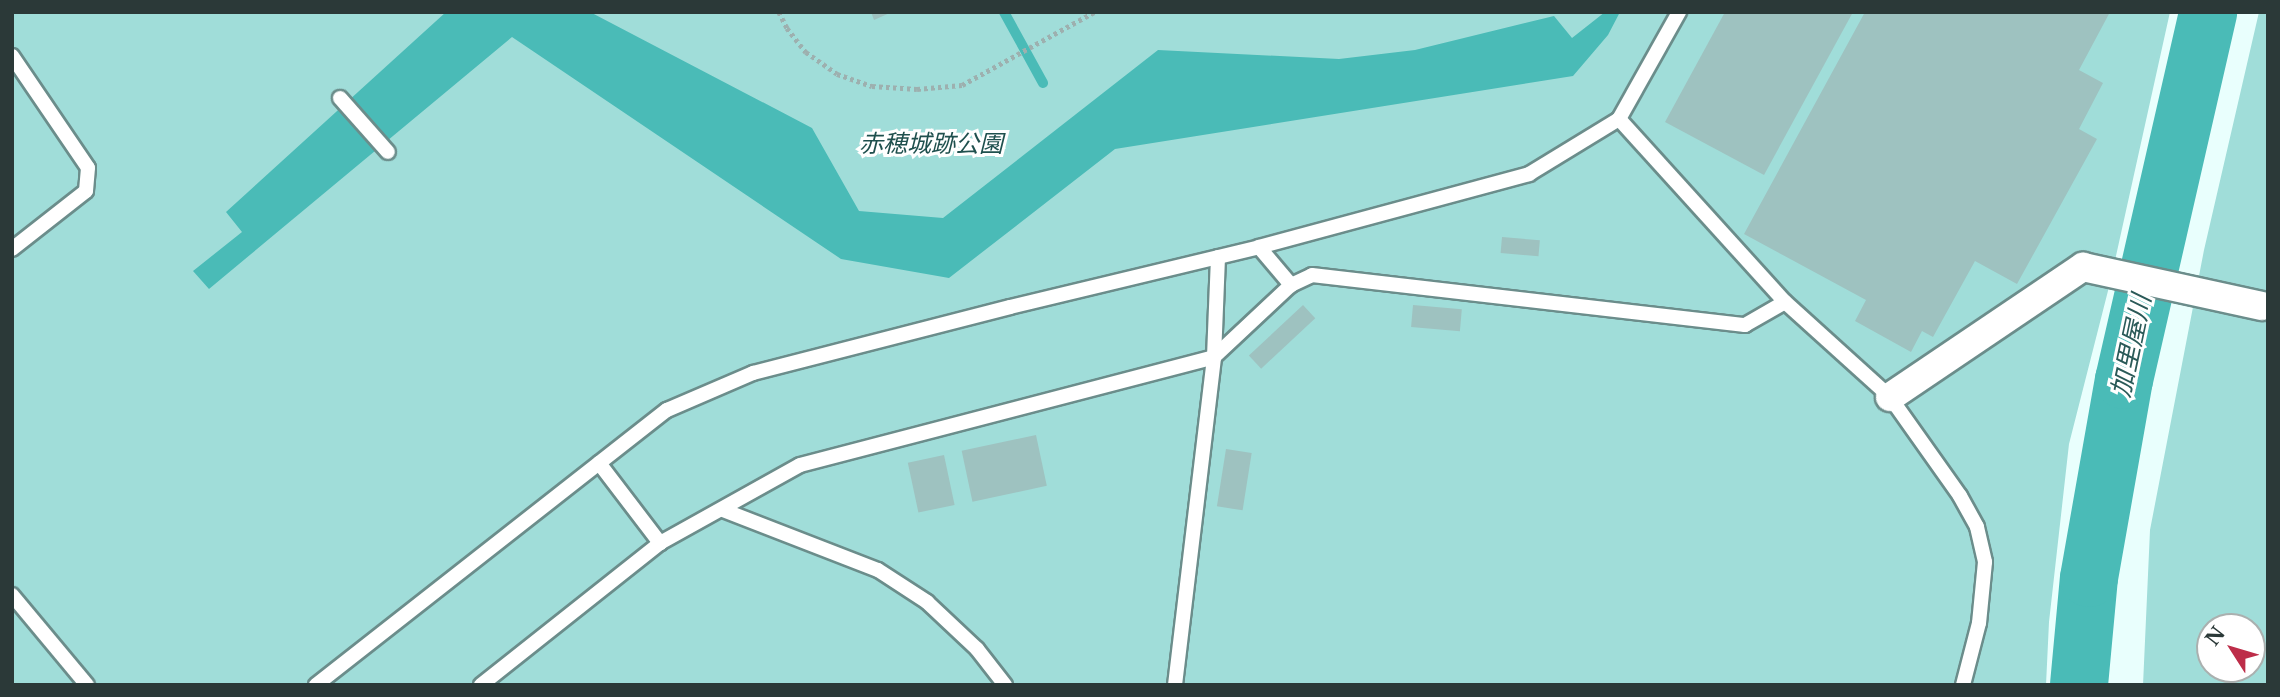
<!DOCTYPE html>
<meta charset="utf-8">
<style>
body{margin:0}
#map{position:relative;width:2280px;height:697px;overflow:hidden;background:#e9fffd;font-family:"Libre Baskerville","Noto Sans JP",serif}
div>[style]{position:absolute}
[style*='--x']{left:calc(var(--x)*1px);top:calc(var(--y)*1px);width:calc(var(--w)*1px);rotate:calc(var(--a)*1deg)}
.green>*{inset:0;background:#a0ddd9}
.water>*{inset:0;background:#4abbb7}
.stream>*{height:10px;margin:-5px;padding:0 5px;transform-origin:5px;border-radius:5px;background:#4abbb7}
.river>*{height:58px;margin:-29px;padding:0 29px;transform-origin:29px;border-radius:29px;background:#4abbb7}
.building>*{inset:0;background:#9ec2c0;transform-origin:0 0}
.path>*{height:4.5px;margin-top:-2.25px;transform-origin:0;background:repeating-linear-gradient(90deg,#9db0af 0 3.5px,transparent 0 7px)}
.roads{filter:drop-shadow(2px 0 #6b8d8b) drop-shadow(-2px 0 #6b8d8b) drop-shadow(0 2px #6b8d8b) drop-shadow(0 -2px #6b8d8b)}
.lane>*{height:14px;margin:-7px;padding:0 7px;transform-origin:7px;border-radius:7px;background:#fff}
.street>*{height:28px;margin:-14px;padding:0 14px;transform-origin:14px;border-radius:14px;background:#fff}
span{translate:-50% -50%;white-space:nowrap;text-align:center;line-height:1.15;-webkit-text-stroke:6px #fff;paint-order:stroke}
.park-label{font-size:24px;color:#1f504e;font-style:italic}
.water-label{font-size:26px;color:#2a5a58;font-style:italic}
.frame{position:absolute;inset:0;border:14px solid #2b3938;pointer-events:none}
.north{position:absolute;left:2196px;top:613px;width:70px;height:70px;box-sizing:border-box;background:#fff;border:2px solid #aab0af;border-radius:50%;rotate:307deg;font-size:19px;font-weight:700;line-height:28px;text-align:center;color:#2b3938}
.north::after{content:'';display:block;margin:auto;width:24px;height:32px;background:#bd2d49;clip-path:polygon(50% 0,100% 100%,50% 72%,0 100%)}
</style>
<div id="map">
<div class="green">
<i style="clip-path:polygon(12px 12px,2170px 12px,2110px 283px,2069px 444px,2049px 622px,2046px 685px,12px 685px)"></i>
<i style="clip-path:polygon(evenodd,2259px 12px,2268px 12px,2268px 685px,2143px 685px,2150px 530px,2204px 250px,2259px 12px,2210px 627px,2252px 627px,2252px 669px,2210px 669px,2210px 627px)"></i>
</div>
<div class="water">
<i style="clip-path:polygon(446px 12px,590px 12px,812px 128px,859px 211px,943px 218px,1158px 50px,1339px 59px,1415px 50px,1554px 16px,1572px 38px,1605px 12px,1620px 12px,1608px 35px,1573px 76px,1115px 149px,949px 278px,841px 259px,512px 37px,209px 289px,193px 271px,242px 232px,226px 212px)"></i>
</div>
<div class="stream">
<i style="--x:1004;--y:12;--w:81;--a:61.2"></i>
</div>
<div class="river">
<i style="--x:2079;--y:685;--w:107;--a:-84.7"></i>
<i style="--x:2089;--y:578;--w:201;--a:-80"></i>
<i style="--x:2124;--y:380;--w:377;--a:-77.1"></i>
</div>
<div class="building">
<i style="clip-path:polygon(871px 12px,892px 12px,874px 20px)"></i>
<i style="clip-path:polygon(1725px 12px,1853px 12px,1764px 175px,1665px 122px)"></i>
<i style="clip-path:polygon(1865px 12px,2110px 12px,2079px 70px,2103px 83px,2079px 129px,2097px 139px,2017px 284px,1975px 261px,1933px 337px,1922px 331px,1911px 352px,1855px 321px,1866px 300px,1744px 234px)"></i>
<i style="left:1502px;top:237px;width:38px;height:16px;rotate:5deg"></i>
<i style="left:1303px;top:305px;width:18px;height:74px;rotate:47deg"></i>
<i style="left:1413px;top:305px;width:49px;height:22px;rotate:5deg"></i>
<i style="left:1036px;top:435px;width:52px;height:76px;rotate:78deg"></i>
<i style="left:1226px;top:449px;width:26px;height:58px;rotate:9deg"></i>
<i style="left:944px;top:455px;width:51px;height:37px;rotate:78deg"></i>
</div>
<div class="path">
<i style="--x:779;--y:12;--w:18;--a:63"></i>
<i style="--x:787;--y:28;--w:31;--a:52"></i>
<i style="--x:806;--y:52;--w:38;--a:35"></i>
<i style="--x:837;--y:74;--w:37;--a:19"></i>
<i style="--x:872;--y:86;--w:45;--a:3.8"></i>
<i style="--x:917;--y:89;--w:45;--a:-5.1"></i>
<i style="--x:962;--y:85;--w:151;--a:-28.9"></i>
</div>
<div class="roads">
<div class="lane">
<i style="--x:12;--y:56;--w:135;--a:55.8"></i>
<i style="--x:88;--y:168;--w:23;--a:95"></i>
<i style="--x:86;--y:191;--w:94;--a:141.9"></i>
<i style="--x:340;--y:98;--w:72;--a:48.4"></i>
<i style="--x:1619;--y:119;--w:247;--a:47.8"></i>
<i style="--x:1785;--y:302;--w:142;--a:42.1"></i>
<i style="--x:1890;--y:397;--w:121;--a:54.7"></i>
<i style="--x:1960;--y:496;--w:35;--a:61"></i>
<i style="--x:1977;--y:527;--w:36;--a:77"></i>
<i style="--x:1985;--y:562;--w:61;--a:95.6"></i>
<i style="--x:1979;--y:623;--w:64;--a:104.5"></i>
<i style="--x:1259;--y:247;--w:50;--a:49.9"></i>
<i style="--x:599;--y:463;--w:101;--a:52.7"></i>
<i style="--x:723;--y:510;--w:166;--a:21.2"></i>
<i style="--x:878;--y:570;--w:59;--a:33.1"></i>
<i style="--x:927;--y:602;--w:69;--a:43.2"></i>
<i style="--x:977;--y:649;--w:46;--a:52.1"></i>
<i style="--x:12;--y:595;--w:117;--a:50.2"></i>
<i style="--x:316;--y:685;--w:446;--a:-38.1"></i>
<i style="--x:667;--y:410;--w:94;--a:-23.3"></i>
<i style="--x:753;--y:373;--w:265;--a:-14.4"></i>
<i style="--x:1010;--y:307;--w:256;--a:-13.5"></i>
<i style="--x:1259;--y:247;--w:280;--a:-15.1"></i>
<i style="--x:1529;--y:174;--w:105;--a:-31.4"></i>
<i style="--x:1619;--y:119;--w:123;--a:-60.7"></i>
<i style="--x:481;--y:685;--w:228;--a:-38.4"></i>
<i style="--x:660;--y:543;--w:160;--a:-29.1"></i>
<i style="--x:800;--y:465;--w:428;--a:-14.6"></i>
<i style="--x:1214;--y:357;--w:105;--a:-43.1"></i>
<i style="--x:1291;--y:285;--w:23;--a:-25"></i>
<i style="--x:1312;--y:275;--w:436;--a:6.6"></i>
<i style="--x:1745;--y:325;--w:46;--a:-29.9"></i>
<i style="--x:1175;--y:685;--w:330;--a:-83.2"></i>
<i style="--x:1214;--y:357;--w:100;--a:-87.7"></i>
</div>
<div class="street">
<i style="--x:1890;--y:397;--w:233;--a:-34"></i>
<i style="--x:2083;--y:267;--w:183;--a:12.3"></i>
</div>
</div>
<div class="park-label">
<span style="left:931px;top:144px">赤穂城跡公園</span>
</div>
<div class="water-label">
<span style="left:2132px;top:346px;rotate:-78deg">加里屋川</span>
</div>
<div class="frame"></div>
<div class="north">N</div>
</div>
